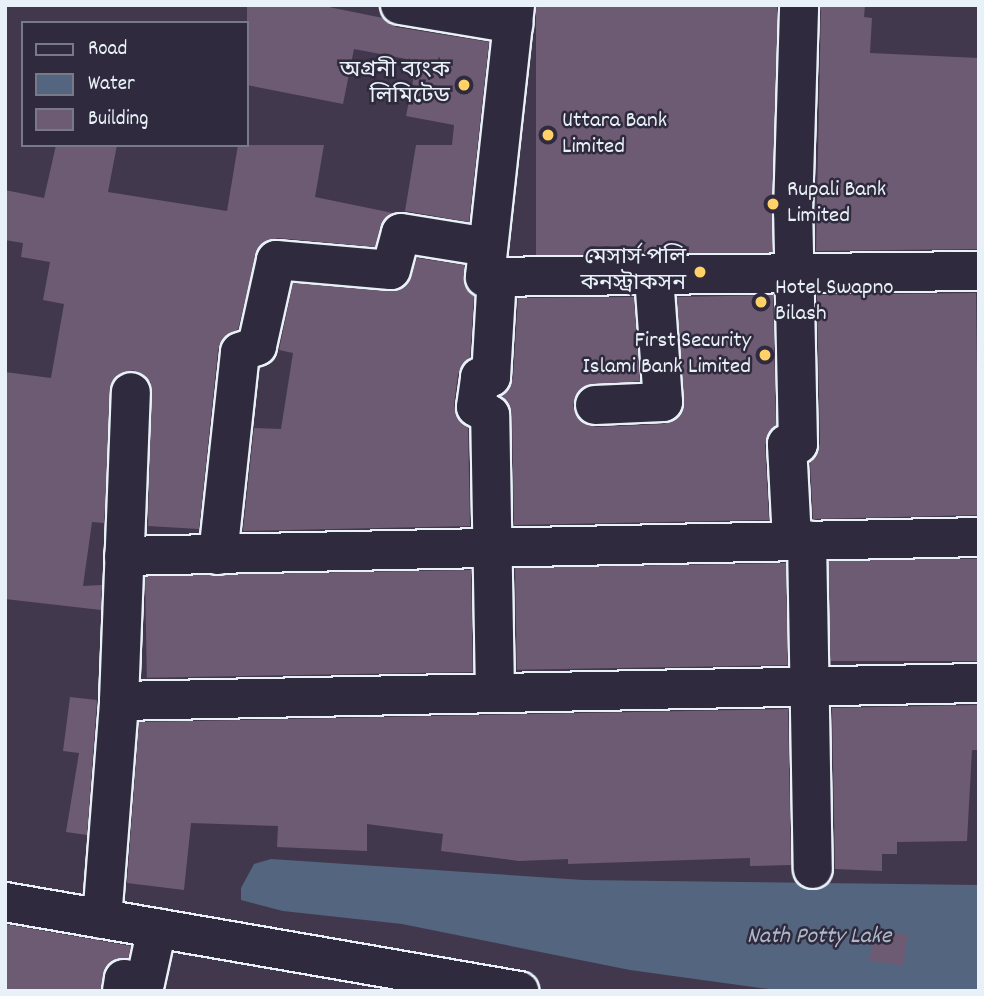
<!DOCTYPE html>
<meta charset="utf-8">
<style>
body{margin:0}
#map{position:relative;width:984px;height:996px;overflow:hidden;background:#42384d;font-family:Dekko,"Noto Sans Bengali",sans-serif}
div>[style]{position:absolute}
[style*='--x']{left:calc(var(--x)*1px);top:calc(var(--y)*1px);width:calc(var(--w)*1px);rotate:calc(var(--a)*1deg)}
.water>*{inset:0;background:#54657f}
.building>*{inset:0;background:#6d5a73;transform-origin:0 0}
.roads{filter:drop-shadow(2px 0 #e8f1f8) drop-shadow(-2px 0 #e8f1f8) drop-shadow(0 2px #e8f1f8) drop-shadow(0 -2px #e8f1f8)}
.minor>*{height:38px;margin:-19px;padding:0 19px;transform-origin:19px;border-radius:19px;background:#2f2a3d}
.dots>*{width:19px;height:19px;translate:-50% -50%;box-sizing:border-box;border:4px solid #2f2a3d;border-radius:50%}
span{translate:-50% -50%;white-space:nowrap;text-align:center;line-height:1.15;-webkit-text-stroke:5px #2f2a3d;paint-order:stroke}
.poi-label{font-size:23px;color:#e8f1f8}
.right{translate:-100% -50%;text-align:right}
.left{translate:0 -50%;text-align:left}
.water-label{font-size:24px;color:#adb9c8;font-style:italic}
.frame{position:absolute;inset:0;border:7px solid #e8f1f8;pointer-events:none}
.legend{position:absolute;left:21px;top:21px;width:228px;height:126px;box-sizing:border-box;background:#2f2a3d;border:2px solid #797a88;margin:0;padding:9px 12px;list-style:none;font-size:21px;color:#e8f1f8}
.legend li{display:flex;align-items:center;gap:14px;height:35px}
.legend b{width:35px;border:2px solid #797a88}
</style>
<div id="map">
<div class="water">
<i style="clip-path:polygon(271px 859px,583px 880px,979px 885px,979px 991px,783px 991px,630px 970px,402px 924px,283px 911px,241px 900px,241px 888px,254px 864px)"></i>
</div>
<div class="building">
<i style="clip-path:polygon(247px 5px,319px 5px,383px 18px,396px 27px,489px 42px,469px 222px,405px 211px,416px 145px,452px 145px,454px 125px,406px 116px,417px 61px,354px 49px,343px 104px,247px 85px)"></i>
<i style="left:536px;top:5px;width:241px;height:251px"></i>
<i style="clip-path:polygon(821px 5px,865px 5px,864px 17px,872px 18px,870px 53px,979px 58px,979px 249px,816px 251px)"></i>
<i style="clip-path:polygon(56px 145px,117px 145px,108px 192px,227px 211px,238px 145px,324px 145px,315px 197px,393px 213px,380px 227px,375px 247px,278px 238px,259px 246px,238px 329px,223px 338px,218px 350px,199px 529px,148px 526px,151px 382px,133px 370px,113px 380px,104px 523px,92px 522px,83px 586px,102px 585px,101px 610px,5px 599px,5px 372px,51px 378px,64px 304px,43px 300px,50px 262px,21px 257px,23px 243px,5px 240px,5px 190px,44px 198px)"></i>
<i style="clip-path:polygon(417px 258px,464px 265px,465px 286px,474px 296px,470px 357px,458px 374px,454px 404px,457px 417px,468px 428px,470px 526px,243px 531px,254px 428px,281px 429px,293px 353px,279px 350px,293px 283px,398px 290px,408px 284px)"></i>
<i style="clip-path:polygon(976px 293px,979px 515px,813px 519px,810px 462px,820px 444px,817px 295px)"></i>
<i style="clip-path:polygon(773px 295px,776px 425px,765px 445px,769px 520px,514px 525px,512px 415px,501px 396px,513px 378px,518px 298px,634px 297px,640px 381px,583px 387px,573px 405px,576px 416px,596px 427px,664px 424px,682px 412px,677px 297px)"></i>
<i style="left:979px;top:559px;width:102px;height:150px;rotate:90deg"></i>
<i style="left:786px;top:563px;width:102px;height:271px;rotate:89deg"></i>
<i style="left:471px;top:570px;width:102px;height:326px;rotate:89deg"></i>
<i style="clip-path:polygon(70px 697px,97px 700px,87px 835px,66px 832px,79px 753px,63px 751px)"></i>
<i style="clip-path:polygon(979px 705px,979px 750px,972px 750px,967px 841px,897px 842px,897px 854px,882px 854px,882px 871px,835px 869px,832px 708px)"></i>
<i style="clip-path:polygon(788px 709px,791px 865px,750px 866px,750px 858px,568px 864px,568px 859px,519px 861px,441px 851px,443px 834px,367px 824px,367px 851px,277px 847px,278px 826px,191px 823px,184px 890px,127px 883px,139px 722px)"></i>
<i style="clip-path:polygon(5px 924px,131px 946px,128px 958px,108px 964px,101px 991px,5px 991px)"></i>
<i style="left:874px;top:930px;width:34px;height:31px;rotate:8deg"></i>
</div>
<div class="roads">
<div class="minor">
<i style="--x:400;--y:5;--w:115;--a:9.5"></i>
<i style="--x:515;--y:5;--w:274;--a:96.3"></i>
<i style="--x:485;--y:277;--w:494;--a:-0.7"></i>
<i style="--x:595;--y:405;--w:68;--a:-2.5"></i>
<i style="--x:663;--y:402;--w:126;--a:-94.1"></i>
<i style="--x:792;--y:540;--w:96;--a:-93"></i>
<i style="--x:787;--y:444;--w:11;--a:0"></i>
<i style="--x:798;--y:444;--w:232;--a:-91.2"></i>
<i style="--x:793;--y:212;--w:207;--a:-88.3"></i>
<i style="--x:807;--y:540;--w:329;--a:89"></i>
<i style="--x:218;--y:555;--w:204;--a:-83.8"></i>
<i style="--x:240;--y:352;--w:18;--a:-19"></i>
<i style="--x:257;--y:346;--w:88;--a:-77.5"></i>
<i style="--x:276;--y:260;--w:115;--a:5"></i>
<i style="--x:391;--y:270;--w:38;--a:-75"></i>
<i style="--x:401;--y:233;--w:88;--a:9.1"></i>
<i style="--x:124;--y:556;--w:855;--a:-1.27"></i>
<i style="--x:495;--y:692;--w:277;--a:-91"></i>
<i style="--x:490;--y:415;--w:16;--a:-150"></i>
<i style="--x:476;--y:407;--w:30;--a:-82"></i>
<i style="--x:480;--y:377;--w:11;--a:0"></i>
<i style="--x:491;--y:377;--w:100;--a:-86.6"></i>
<i style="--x:119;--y:701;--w:860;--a:-1.2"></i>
<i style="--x:5;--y:902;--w:522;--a:9.82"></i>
<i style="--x:102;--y:919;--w:219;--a:-85.5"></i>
<i style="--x:119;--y:701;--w:309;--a:-87.8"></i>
<i style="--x:122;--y:991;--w:12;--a:-81"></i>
<i style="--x:124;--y:979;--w:21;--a:11"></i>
<i style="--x:145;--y:983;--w:56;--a:-77.7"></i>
</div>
</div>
<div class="dots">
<i style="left:464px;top:85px;background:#ffd166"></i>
<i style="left:548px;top:135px;background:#ffd166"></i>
<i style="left:773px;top:204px;background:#ffd166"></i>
<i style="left:700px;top:272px;background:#ffd166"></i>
<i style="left:761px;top:302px;background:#ffd166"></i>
<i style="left:765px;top:355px;background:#ffd166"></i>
</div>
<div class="poi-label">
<span class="right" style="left:450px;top:85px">অগ্রনী ব্যংক<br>লিমিটেড</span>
<span class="left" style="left:562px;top:135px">Uttara Bank<br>Limited</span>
<span class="left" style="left:787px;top:204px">Rupali Bank<br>Limited</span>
<span class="right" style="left:686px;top:272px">মেসার্স পলি<br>কনস্ট্রাকসন</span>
<span class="left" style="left:775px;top:302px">Hotel Swapno<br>Bilash</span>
<span class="right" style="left:751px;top:355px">First Security<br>Islami Bank Limited</span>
</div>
<div class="water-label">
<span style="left:819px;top:938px">Nath Potty Lake</span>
</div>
<div class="frame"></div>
<ul class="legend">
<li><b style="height:9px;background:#2f2a3d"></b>Road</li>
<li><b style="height:19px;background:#54657f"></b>Water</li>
<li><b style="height:19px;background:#6d5a73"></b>Building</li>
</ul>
</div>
